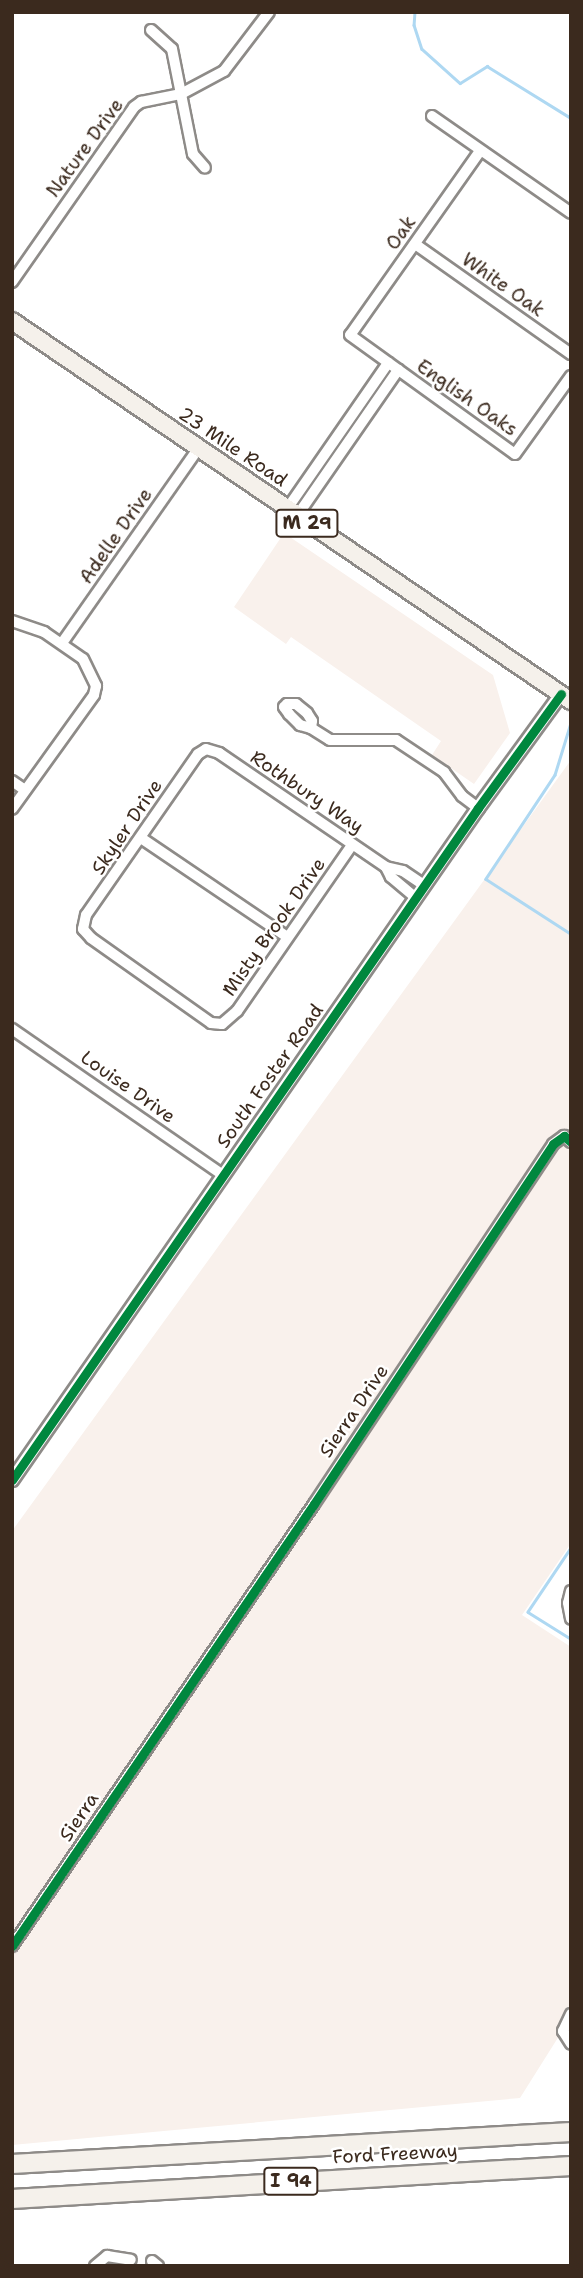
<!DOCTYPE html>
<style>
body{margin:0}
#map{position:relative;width:583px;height:2278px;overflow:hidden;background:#fff;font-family:"Shantell Sans",sans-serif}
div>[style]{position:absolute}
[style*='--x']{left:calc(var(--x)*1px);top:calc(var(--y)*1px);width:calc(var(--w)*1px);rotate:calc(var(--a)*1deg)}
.built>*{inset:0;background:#f9f1ec}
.stream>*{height:2.5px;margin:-1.25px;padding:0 1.25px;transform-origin:1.25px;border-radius:1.25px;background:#aed8f2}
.roads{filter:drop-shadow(2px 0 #8e8b88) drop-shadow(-2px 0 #8e8b88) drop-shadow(0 2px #8e8b88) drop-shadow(0 -2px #8e8b88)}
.minor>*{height:10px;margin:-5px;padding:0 5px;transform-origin:5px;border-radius:5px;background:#fff}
.tertiary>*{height:12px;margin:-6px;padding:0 6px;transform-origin:6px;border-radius:6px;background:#fff}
.primary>*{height:16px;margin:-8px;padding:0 8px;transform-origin:8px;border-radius:8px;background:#f5f1eb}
.motorway>*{height:18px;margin:-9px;padding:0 9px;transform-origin:9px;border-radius:9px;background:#f5f1eb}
.cycleway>*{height:9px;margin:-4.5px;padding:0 4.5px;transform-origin:4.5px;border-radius:4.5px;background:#00873e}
span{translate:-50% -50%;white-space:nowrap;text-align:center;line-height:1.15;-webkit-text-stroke:5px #fff;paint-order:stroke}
.shield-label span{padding:2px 5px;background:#fff;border:2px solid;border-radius:5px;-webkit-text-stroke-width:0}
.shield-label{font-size:18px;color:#3b2a1e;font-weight:700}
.street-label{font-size:19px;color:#3b2a1e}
.frame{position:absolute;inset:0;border:14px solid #3b2a1e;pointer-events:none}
</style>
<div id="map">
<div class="built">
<i style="clip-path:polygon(284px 533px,493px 675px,510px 733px,474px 784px,432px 755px,441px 741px,291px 637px,286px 644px,234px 607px)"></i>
<i style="clip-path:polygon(571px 760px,571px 1543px,522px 1615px,571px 1647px,571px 2017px,520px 2098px,12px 2145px,12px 1531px)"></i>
</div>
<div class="stream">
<i style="--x:415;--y:12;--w:13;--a:94"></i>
<i style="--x:414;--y:25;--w:25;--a:72"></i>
<i style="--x:422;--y:49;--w:51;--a:41.8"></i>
<i style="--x:460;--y:83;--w:32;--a:-32"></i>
<i style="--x:487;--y:66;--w:99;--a:31.8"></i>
<i style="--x:571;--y:723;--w:54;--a:107.1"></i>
<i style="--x:555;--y:775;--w:125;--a:123.6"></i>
<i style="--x:486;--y:879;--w:101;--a:32.9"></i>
<i style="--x:571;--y:1548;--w:77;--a:123.9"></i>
<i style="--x:528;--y:1612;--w:51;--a:32.1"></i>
</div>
<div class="roads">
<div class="minor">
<i style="--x:151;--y:30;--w:28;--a:42"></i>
<i style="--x:172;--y:49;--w:107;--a:78.7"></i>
<i style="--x:193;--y:154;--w:18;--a:49"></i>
<i style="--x:432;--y:116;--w:169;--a:34.9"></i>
<i style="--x:480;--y:151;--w:225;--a:125.2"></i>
<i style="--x:350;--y:335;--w:203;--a:35.8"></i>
<i style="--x:515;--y:454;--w:96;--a:-54.3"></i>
<i style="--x:415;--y:244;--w:191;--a:35.2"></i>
<i style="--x:12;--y:282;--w:213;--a:-55.1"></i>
<i style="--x:134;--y:107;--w:9;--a:-36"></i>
<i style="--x:141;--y:102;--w:41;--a:-11.3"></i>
<i style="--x:181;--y:94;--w:49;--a:-28.1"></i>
<i style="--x:224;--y:71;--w:74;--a:-52.7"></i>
<i style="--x:287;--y:509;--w:178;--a:-55.3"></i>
<i style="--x:297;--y:516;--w:178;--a:-55.3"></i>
<i style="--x:12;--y:621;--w:34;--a:19"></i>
<i style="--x:44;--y:632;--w:47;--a:34.7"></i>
<i style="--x:83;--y:659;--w:30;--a:64"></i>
<i style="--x:96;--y:686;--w:9;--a:103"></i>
<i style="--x:94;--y:695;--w:140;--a:125.7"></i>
<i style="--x:62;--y:643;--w:237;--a:-55"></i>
<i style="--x:311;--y:728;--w:7;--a:-82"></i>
<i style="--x:312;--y:721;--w:9;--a:-122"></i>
<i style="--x:307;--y:713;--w:14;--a:-141"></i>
<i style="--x:296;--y:704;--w:9;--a:180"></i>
<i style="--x:287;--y:704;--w:4;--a:135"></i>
<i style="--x:284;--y:707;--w:9;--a:54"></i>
<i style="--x:289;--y:714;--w:16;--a:45"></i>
<i style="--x:300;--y:725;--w:11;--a:15"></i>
<i style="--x:311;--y:728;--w:22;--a:32"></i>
<i style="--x:330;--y:740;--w:66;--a:0"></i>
<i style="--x:396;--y:740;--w:58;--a:33.7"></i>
<i style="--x:444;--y:772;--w:30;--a:53"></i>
<i style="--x:462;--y:796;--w:20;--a:37"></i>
<i style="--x:12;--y:781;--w:16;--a:35"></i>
<i style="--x:141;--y:838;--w:176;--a:34.1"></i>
<i style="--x:352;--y:845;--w:202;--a:124.7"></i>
<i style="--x:237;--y:1011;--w:20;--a:139"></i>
<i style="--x:222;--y:1024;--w:11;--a:-175"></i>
<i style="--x:211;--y:1023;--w:147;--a:-144.7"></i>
<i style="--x:91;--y:938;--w:12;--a:-132"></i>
<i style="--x:83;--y:929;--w:14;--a:-78"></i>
<i style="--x:86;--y:915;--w:196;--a:-55.2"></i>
<i style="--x:198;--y:754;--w:9;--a:-32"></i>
<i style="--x:206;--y:749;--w:14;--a:17"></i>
<i style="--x:219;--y:753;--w:202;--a:34.3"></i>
<i style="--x:416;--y:898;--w:33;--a:-140"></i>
<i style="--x:391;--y:877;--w:11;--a:-117"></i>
<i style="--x:386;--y:867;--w:17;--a:13"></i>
<i style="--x:403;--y:871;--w:25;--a:34"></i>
<i style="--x:12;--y:1029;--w:257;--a:34.7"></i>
<i style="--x:571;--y:1591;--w:12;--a:104"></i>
<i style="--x:568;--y:1603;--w:16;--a:79"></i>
<i style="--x:12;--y:1946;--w:535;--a:-55.66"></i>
<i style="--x:314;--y:1504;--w:432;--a:-56.4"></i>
<i style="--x:553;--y:1144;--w:14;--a:-36"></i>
<i style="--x:564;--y:1136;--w:9;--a:41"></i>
<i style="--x:571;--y:2014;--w:19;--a:115"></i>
<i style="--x:563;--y:2031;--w:15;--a:58"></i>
<i style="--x:152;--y:2261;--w:8;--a:40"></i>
<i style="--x:95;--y:2266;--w:16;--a:-40"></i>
<i style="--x:107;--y:2256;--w:24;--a:9"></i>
</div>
<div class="tertiary">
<i style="--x:12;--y:1480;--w:818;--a:-55.26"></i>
<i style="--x:478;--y:808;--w:141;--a:-53.9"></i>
</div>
<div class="primary">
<i style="--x:12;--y:321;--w:676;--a:34.21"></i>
</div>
<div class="motorway">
<i style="--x:12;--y:2164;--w:560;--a:-3.28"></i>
<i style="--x:12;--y:2199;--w:560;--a:-3.38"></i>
</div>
</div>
<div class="cycleway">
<i style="--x:12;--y:1480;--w:818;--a:-55.26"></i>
<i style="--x:478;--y:808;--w:141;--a:-53.9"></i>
<i style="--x:12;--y:1946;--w:535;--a:-55.66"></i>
<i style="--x:314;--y:1504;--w:432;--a:-56.4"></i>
<i style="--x:553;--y:1144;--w:14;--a:-36"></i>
<i style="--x:564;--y:1136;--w:9;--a:41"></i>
</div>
<div class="shield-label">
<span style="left:307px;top:523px">M 29</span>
<span style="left:291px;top:2181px">I 94</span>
</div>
<div class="street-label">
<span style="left:85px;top:148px;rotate:-54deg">Nature Drive</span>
<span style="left:401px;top:233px;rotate:-55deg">Oak</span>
<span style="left:503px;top:285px;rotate:35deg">White Oak</span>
<span style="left:467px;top:398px;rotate:35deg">English Oaks</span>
<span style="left:233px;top:447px;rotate:34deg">23 Mile Road</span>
<span style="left:116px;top:536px;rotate:-55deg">Adelle Drive</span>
<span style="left:307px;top:792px;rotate:34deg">Rothbury Way</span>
<span style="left:127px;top:827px;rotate:-56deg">Skyler Drive</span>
<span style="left:274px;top:927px;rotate:-55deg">Misty Brook Drive</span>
<span style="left:270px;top:1076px;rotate:-55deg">South Foster Road</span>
<span style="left:128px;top:1087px;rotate:35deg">Louise Drive</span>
<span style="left:354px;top:1411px;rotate:-56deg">Sierra Drive</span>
<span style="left:79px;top:1817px;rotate:-56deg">Sierra</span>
<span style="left:395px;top:2154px;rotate:-3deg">Ford Freeway</span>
</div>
<div class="frame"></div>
</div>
